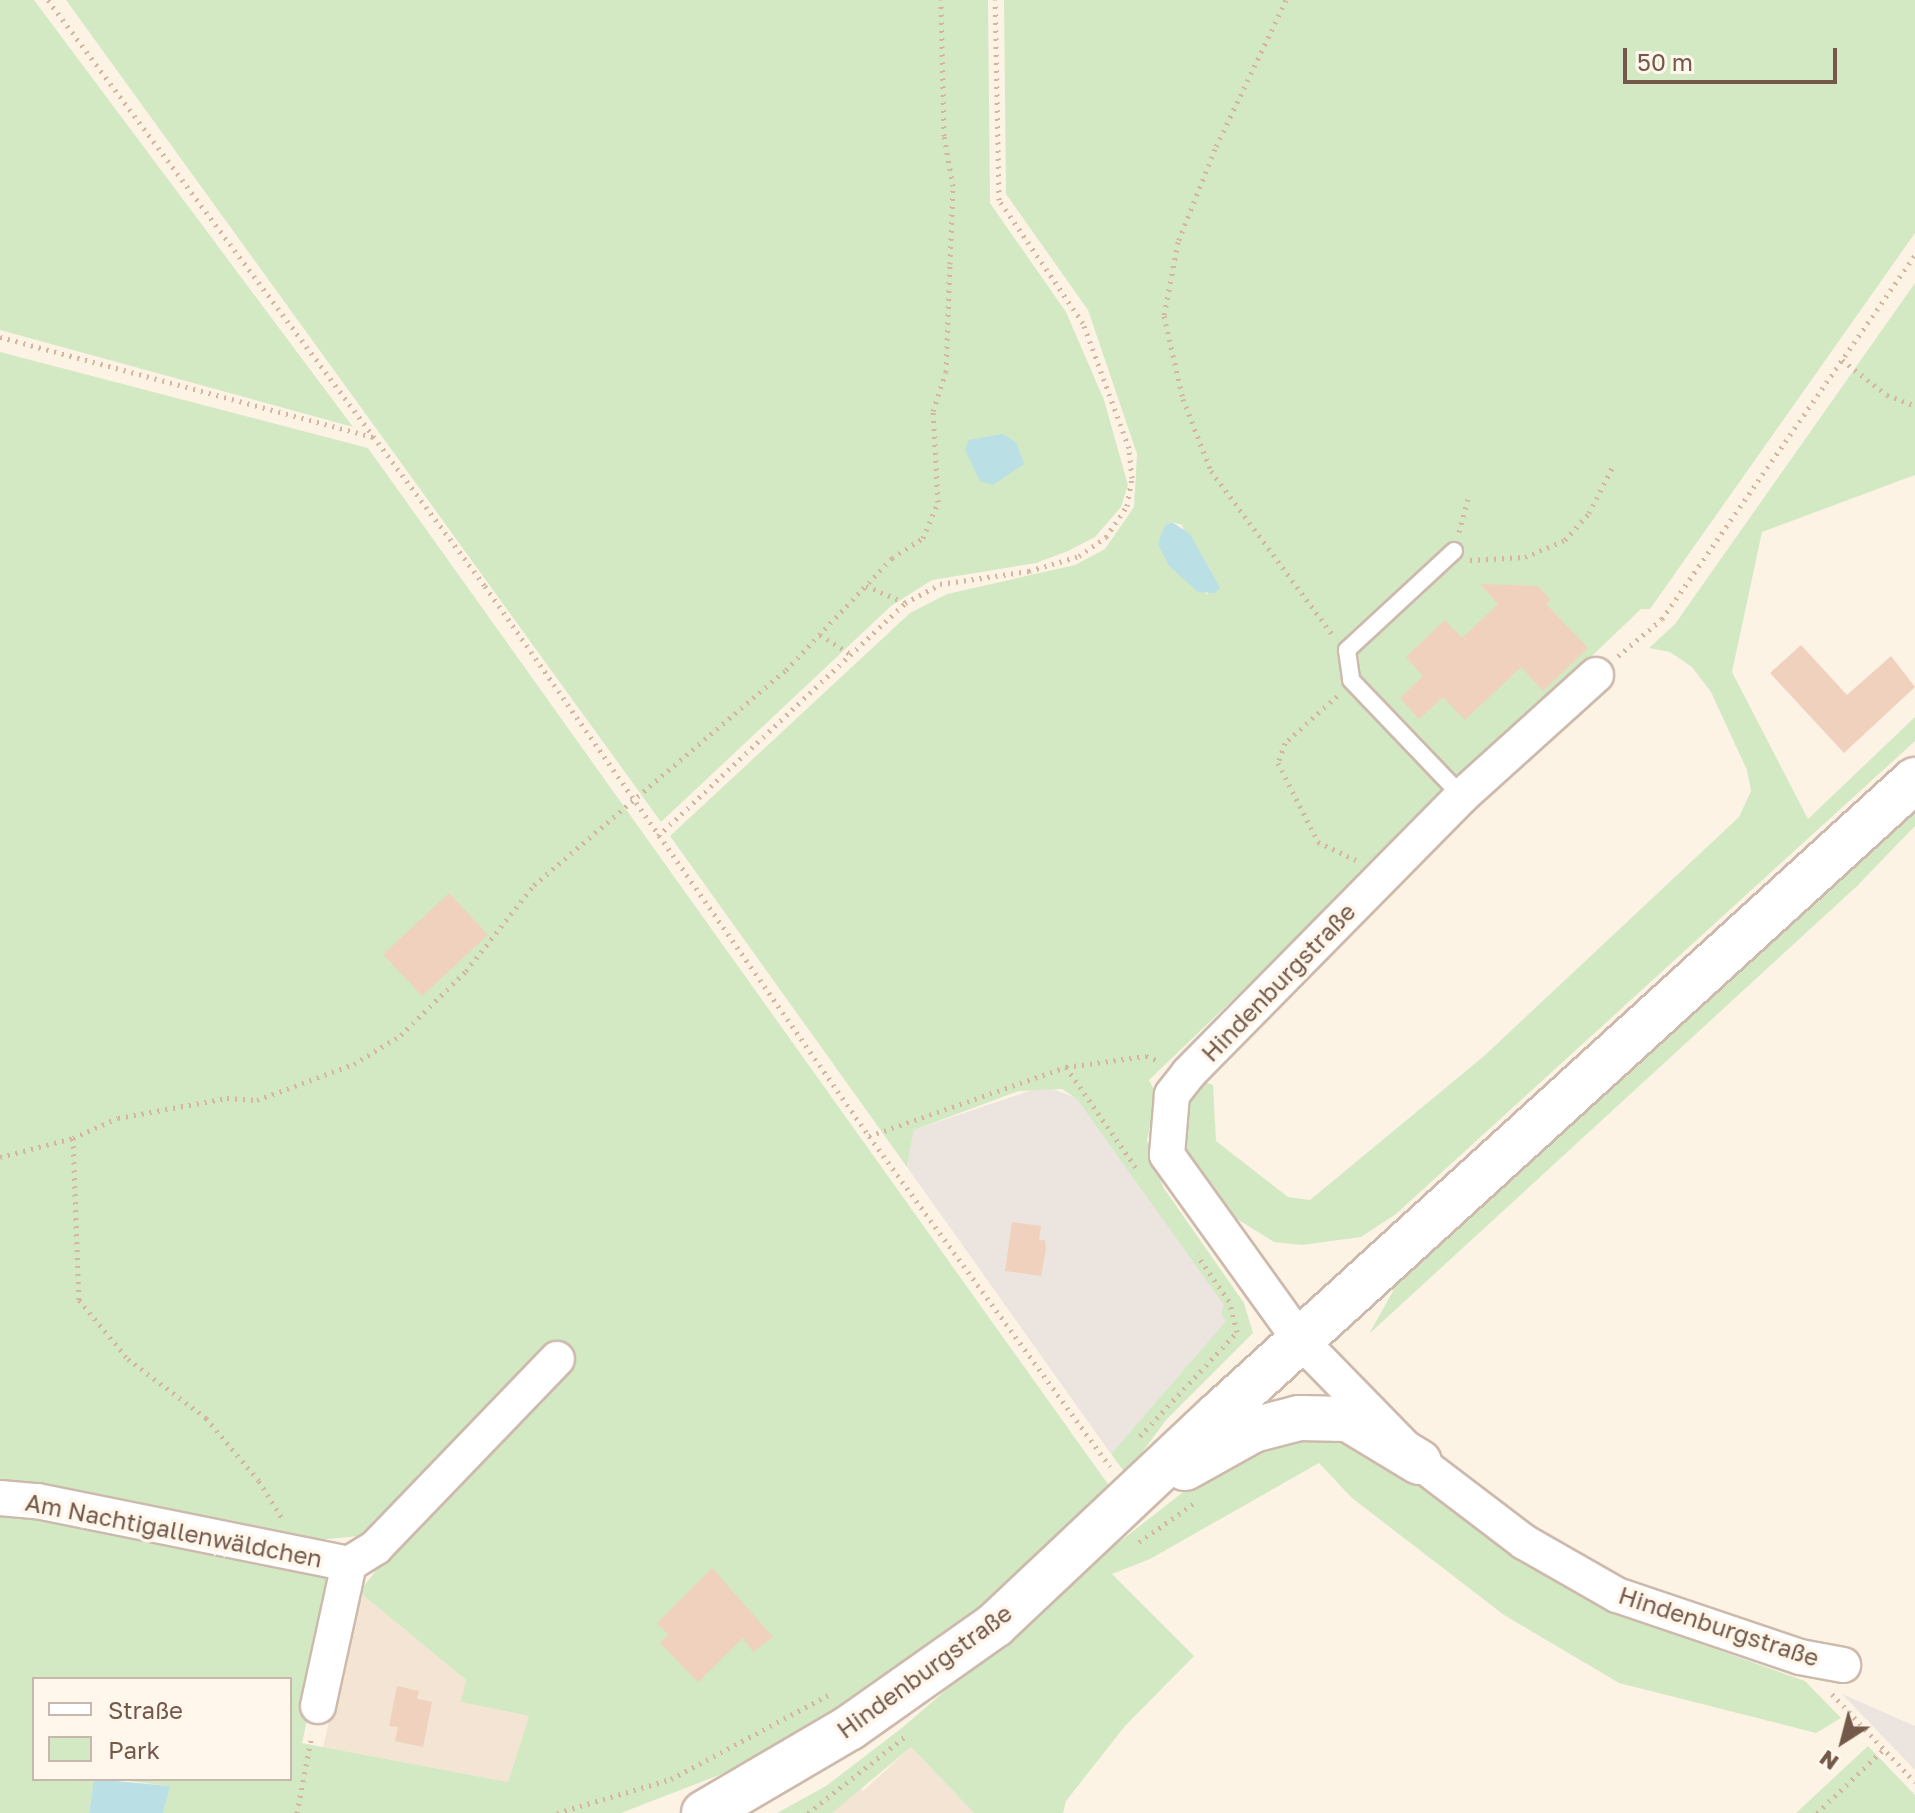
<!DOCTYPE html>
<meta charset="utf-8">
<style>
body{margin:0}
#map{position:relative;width:1915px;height:1813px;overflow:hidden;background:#fcf3e5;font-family:"Golos Text",sans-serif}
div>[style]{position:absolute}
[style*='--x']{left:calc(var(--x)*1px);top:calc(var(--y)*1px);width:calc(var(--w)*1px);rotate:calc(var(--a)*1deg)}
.residential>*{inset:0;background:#f3e4d3}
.industrial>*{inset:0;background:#ece5df}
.green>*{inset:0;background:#d3e9c4}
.water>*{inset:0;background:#badfe5}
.building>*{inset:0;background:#f0d1bd;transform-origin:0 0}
.path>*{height:5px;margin-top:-2.5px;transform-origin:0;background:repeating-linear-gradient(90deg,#d5b4a0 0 2px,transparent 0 8px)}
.roads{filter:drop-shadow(2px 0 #cdbaac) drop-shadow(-2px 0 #cdbaac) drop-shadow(0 2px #cdbaac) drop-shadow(0 -2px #cdbaac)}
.lane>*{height:16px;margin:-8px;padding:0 8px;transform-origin:8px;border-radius:8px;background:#fff}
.street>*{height:34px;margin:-17px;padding:0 17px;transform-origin:17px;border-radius:17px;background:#fff}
.secondary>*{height:44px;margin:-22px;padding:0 22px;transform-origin:22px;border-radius:22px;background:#fff}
span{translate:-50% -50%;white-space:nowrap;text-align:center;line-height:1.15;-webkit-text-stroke:7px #fff7eb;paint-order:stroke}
.street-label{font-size:24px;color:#74594b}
.legend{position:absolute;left:32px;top:1677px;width:260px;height:104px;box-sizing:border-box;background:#fff7eb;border:2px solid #c7b8ab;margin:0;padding:10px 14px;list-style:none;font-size:24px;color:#74594b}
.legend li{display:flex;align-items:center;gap:16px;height:40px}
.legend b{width:40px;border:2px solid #c7b8ab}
.north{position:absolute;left:1803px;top:1701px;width:80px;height:80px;-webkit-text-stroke:6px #fff7eb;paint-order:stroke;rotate:216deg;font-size:22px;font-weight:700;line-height:32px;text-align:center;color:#74594b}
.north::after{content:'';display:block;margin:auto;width:28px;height:36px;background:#74594b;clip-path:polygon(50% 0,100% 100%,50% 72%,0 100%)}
.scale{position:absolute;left:1623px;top:48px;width:214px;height:36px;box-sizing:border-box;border:4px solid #74594b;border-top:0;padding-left:10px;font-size:24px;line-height:28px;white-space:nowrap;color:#74594b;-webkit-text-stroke:6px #fff7eb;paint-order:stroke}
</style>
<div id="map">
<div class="residential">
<i style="clip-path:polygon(359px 1592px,467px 1681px,462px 1702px,529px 1716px,508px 1782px,323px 1747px)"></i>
<i style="clip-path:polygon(911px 1747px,974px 1813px,832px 1813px,859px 1787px,863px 1791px)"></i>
</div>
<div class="industrial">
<i style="clip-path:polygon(1044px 1086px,1077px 1098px,1225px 1305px,1221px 1314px,1227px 1321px,1111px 1454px,907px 1167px,914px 1130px)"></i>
<i style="clip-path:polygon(1842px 1694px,1915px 1726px,1915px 1770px)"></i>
</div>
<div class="green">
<i style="clip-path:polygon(0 0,34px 0,353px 427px,0 330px)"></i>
<i style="clip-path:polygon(66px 0,988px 0,990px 203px,1066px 312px,1104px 400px,1128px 485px,1121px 507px,1095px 537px,1068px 551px,1036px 563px,932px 580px,891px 606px,661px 822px)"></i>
<i style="clip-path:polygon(evenodd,1004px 0,1915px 0,1915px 233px,1650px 609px,1641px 609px,1149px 1080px,1157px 1096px,1147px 1140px,1163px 1187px,1244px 1303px,1253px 1333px,1166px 1420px,1126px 1474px,1111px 1454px,1226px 1321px,1221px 1314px,1224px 1305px,1077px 1099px,1062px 1089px,1019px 1091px,914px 1130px,907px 1167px,670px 836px,910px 613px,947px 594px,1075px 565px,1105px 549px,1134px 507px,1137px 454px,1088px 310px,1006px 194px,1004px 0,1172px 522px,1182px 525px,1208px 595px,1169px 566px,1165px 525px,1172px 522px)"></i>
<i style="clip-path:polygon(1915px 283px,1915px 475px,1762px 532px,1732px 672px,1808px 819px,1915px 717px,1915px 741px,1396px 1214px,1361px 1237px,1302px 1245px,1274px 1242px,1229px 1214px,1194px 1169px,1186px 1149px,1189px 1096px,1202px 1081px,1213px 1085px,1216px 1141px,1288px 1197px,1310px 1200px,1484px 1056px,1739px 817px,1751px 791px,1747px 770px,1711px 692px,1692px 667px,1670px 652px,1649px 648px,1675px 624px)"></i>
<i style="clip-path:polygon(0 352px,368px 448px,1110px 1487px,976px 1609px,837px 1715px,745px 1765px,621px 1813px,163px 1813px,169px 1786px,113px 1779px,290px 1779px,290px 1679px,34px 1679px,34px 1779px,94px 1779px,89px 1813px,0 1813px,0 1509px,326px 1575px,335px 1594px,302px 1743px,508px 1782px,529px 1716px,461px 1702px,466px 1680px,359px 1592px,394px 1548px,411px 1495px,360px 1536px,317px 1540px,0 1491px)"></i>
<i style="clip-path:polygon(1915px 804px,1915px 826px,1856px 887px,1369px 1334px,1402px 1275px)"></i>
<i style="clip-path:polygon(1320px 1428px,1383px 1450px,1542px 1574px,1617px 1614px,1805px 1681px,1841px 1718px,1816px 1733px,1619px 1683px,1504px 1615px,1352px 1498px,1319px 1463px,1150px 1559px,1112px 1574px,1194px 1656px,1125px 1726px,1066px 1801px,1063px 1813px,974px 1813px,911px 1747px,832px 1813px,777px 1813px,826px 1786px,903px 1727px,1104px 1554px,1229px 1456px)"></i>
<i style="clip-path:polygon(1868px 1746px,1915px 1795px,1915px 1813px,1796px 1813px)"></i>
</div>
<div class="water">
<i style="clip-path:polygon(1002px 434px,1016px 442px,1024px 464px,993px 485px,980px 481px,965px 450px,969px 440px)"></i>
<i style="clip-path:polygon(1172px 522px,1190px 534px,1220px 588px,1215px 593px,1198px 592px,1169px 566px,1158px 544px,1165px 525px)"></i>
<i style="clip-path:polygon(94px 1779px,170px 1786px,163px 1813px,89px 1813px)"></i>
</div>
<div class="building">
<i style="clip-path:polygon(1480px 584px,1538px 586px,1551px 600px,1546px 604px,1588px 648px,1543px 691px,1521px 667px,1465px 720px,1443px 697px,1419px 719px,1400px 698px,1423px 676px,1406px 657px,1445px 620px,1462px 638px,1498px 604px)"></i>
<i style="clip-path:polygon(1801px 645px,1847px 695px,1891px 656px,1915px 687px,1844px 753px,1770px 673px)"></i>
<i style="left:449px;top:893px;width:57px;height:90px;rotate:47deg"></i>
<i style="clip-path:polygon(1012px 1222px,1041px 1226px,1039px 1240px,1045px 1240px,1046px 1249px,1041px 1276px,1005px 1271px)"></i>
<i style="clip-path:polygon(712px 1568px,773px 1637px,753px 1652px,743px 1638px,698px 1682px,660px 1643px,669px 1635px,657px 1623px)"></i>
<i style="clip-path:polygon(397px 1686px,419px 1691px,417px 1699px,432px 1702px,423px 1747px,395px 1741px,398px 1727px,389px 1726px)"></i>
</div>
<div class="path">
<i style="--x:48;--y:0;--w:731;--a:53.29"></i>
<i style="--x:485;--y:586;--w:671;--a:55.08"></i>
<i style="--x:869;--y:1136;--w:409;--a:53.9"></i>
<i style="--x:1286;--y:0;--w:165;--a:115.5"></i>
<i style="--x:1215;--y:149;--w:100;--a:111.7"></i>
<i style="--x:1178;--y:242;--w:75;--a:100.7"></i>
<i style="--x:1164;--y:316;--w:85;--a:77.1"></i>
<i style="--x:1183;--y:399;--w:77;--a:68.7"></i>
<i style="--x:1211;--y:471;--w:204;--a:53.4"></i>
<i style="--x:0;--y:337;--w:387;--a:15"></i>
<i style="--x:1842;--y:360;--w:57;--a:37.9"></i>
<i style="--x:1887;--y:395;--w:30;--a:21"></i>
<i style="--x:1459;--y:532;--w:34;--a:-75"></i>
<i style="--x:1470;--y:560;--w:55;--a:-3.1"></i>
<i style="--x:1525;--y:557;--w:43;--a:-23"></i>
<i style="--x:1565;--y:540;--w:36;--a:-48"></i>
<i style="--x:1589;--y:513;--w:53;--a:-62.9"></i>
<i style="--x:866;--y:586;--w:41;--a:22.8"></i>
<i style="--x:820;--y:635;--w:36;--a:32"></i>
<i style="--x:1618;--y:656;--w:57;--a:-40.1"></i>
<i style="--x:1662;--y:619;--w:443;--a:-55.2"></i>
<i style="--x:1337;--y:696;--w:70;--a:137.9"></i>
<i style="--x:1285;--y:743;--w:21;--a:109"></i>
<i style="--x:1278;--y:763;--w:89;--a:63.1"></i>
<i style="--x:1318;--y:842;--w:42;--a:25.3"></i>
<i style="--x:658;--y:836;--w:340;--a:-43.3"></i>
<i style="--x:905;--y:603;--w:40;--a:-28"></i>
<i style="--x:940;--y:584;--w:90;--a:-8.3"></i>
<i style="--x:1029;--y:571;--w:52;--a:-16.7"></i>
<i style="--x:1079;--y:556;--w:33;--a:-35"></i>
<i style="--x:1106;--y:537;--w:37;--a:-56"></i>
<i style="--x:1127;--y:506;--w:28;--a:-80"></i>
<i style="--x:1132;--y:478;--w:30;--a:-96"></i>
<i style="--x:1129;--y:448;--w:133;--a:-110.2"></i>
<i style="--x:1083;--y:323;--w:149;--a:-124.3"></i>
<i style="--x:999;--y:200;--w:200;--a:-91.1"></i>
<i style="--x:1066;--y:1067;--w:128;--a:55.2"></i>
<i style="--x:869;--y:1136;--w:209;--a:-19.3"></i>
<i style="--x:1066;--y:1067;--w:81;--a:-7.8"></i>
<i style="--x:1146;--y:1056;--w:14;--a:21"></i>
<i style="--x:73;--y:1138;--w:162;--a:87.9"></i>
<i style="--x:79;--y:1300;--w:77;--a:50.3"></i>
<i style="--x:128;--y:1359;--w:98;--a:37.1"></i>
<i style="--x:206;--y:1418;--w:82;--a:49.9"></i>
<i style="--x:259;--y:1481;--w:44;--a:58.1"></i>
<i style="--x:0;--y:1157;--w:75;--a:-14.6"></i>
<i style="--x:73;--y:1138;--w:49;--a:-24"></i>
<i style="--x:118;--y:1118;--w:111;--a:-10.4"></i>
<i style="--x:227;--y:1098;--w:30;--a:4"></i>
<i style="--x:257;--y:1100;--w:103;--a:-20.4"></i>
<i style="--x:354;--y:1064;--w:55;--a:-31.7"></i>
<i style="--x:401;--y:1035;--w:91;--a:-44.6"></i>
<i style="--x:466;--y:971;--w:110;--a:-51.7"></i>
<i style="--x:534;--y:885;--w:331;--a:-40.5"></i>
<i style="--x:786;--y:670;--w:154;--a:-46.6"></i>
<i style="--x:892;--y:558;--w:37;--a:-33"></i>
<i style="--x:923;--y:538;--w:39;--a:-67"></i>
<i style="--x:938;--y:502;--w:91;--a:-93.1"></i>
<i style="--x:933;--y:411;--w:41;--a:-71.6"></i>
<i style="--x:946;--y:372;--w:108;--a:-87.9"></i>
<i style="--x:950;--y:264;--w:78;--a:-87.8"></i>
<i style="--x:953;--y:186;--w:51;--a:-100.2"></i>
<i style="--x:944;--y:136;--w:136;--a:-91.3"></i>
<i style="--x:1140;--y:1436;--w:142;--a:-47"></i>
<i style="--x:1237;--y:1332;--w:32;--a:-104"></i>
<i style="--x:1229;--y:1301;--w:56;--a:-124.8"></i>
<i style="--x:1139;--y:1542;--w:66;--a:-35.1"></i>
<i style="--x:1832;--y:1694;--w:121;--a:46.7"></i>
<i style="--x:297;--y:1813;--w:80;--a:-79.2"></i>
<i style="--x:557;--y:1813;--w:119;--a:-16.6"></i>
<i style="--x:671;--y:1779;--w:180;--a:-28.1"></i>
<i style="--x:808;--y:1813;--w:126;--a:-38.2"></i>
<i style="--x:1817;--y:1813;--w:93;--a:-43.7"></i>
</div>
<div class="roads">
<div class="lane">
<i style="--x:1454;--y:551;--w:146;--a:137.2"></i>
<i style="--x:1347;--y:650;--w:30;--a:82"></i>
<i style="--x:1351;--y:680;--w:161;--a:46.3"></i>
</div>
<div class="street">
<i style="--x:1596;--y:675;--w:181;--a:137.9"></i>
<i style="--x:1462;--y:796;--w:389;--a:134.6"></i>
<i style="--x:1189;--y:1073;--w:28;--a:128"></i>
<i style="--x:1172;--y:1095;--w:60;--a:94.8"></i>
<i style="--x:1167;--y:1155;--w:228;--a:54.3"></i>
<i style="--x:1300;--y:1340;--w:170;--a:45.7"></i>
<i style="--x:1419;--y:1462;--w:132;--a:37.3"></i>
<i style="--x:1524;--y:1542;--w:107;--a:29.7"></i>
<i style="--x:1617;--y:1595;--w:193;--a:18.7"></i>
<i style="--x:1800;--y:1657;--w:44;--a:10.5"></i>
<i style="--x:0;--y:1498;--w:37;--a:5"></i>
<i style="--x:37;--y:1501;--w:318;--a:11.4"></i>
<i style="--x:349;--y:1564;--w:32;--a:-32"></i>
<i style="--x:376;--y:1547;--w:261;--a:-46.1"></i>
<i style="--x:318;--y:1706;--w:145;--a:-77.7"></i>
</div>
<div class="secondary">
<i style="--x:1185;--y:1468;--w:78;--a:-29.2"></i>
<i style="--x:1253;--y:1430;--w:48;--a:-14.6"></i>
<i style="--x:1299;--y:1418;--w:49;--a:1.2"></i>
<i style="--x:1348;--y:1419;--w:83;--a:31.2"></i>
<i style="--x:704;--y:1813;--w:168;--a:-30.4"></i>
<i style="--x:849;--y:1728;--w:179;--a:-35.2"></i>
<i style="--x:995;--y:1625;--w:306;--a:-43.3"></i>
<i style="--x:1218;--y:1415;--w:943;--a:-42.34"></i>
</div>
</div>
<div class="street-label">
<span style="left:1278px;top:982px;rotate:-46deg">Hindenburgstraße</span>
<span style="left:174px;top:1530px;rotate:11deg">Am Nachtigallenwäldchen</span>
<span style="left:1719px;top:1626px;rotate:18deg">Hindenburgstraße</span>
<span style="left:924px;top:1671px;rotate:-36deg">Hindenburgstraße</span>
</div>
<ul class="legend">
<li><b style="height:10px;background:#fff"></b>Straße</li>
<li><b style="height:22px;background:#d3e9c4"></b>Park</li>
</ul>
<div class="north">N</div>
<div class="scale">50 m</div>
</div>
